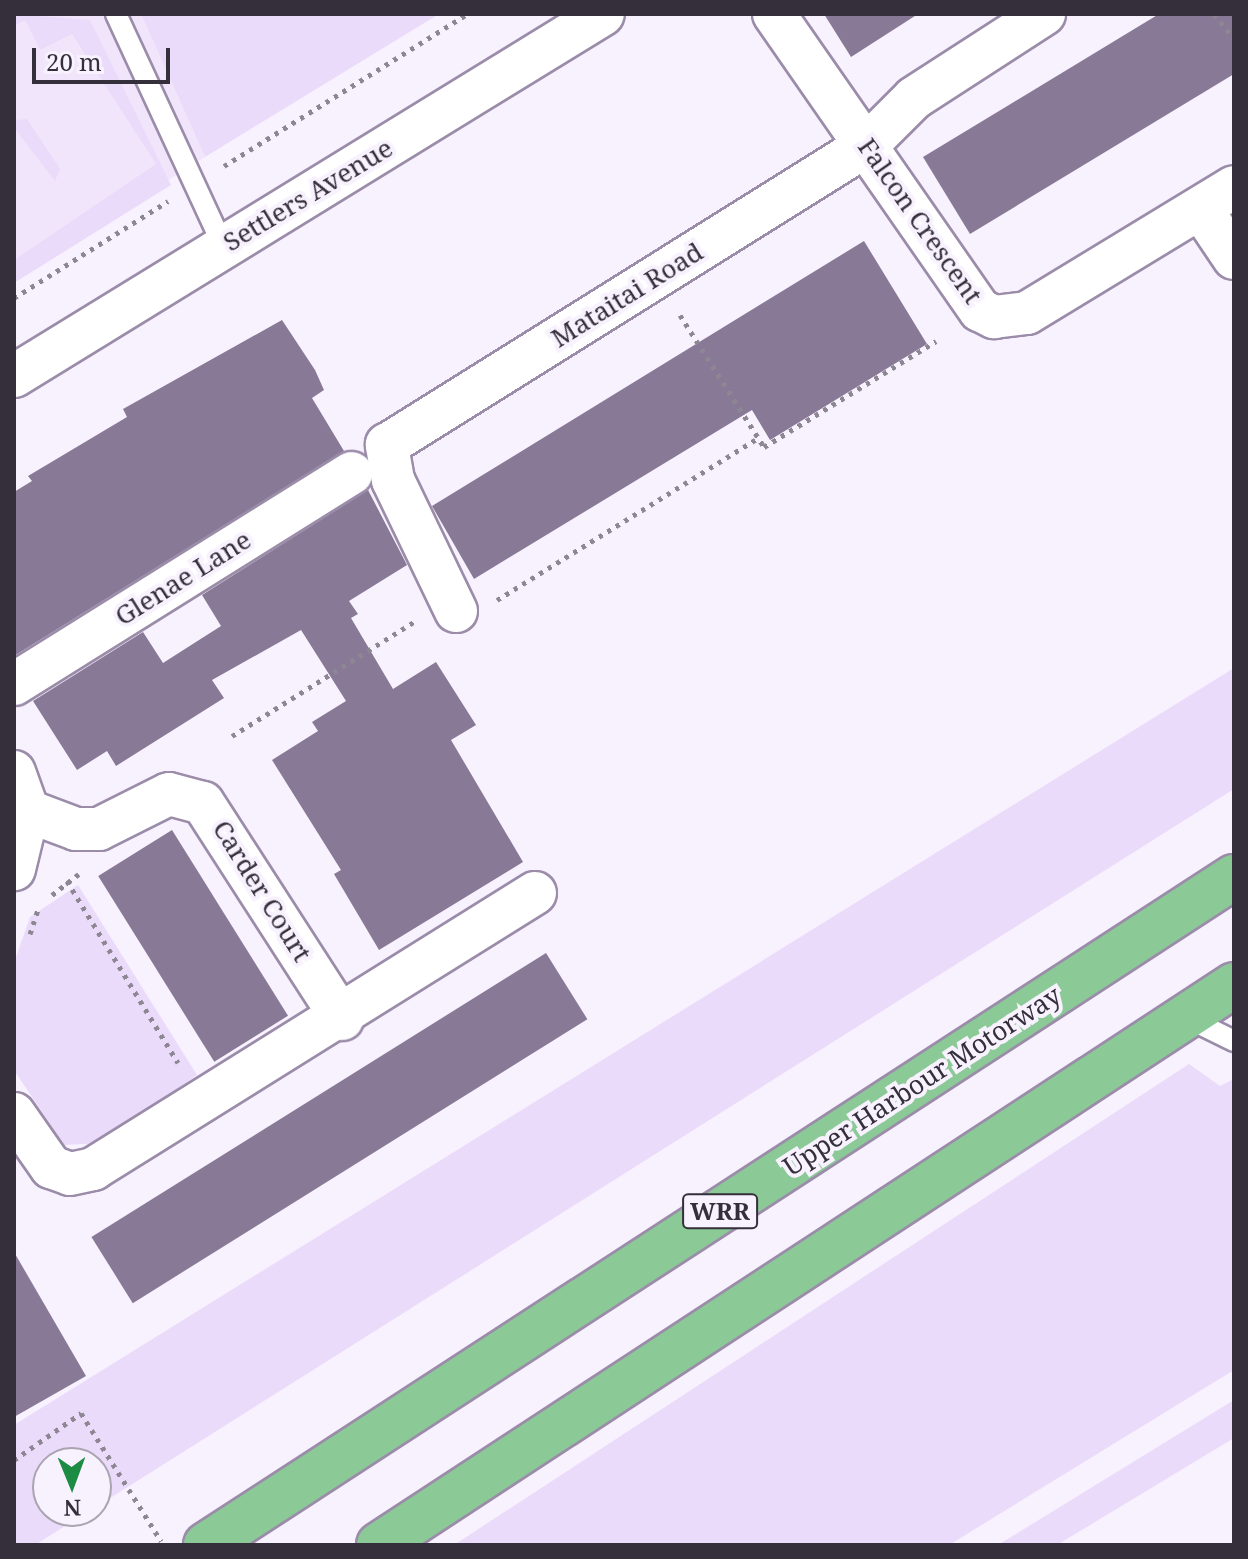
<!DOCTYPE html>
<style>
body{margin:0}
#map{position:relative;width:1248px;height:1559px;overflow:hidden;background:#f8f1fe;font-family:"Noto Serif",serif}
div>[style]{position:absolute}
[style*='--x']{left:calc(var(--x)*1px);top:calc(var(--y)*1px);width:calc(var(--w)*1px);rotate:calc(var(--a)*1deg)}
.built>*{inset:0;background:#f1e5fc}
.green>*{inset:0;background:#ebdbfa}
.building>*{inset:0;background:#887a96;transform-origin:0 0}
.path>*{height:5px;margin-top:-2.5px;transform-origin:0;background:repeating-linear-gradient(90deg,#8d8793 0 4px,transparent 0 10px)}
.roads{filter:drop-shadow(2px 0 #9b8ca9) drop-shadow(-2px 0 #9b8ca9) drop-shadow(0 2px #9b8ca9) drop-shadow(0 -2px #9b8ca9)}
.service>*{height:20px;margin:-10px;padding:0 10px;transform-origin:10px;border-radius:10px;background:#fff}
.minor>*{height:42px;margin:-21px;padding:0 21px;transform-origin:21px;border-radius:21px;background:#fff}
.motorway>*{height:44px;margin:-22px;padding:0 22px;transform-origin:22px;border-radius:22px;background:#8bca97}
span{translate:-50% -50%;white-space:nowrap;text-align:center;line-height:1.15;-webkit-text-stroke:8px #f8f1fe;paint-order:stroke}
.shield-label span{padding:2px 6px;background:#f8f1fe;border:2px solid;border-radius:6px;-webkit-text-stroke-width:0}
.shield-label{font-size:24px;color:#352f3b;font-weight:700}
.street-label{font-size:26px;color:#352f3b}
.frame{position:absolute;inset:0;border:16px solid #352f3b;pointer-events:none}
.north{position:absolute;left:32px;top:1447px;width:80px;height:80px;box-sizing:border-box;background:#f8f1fe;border:2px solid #aaa3b0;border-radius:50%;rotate:179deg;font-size:22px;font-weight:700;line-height:32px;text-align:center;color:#352f3b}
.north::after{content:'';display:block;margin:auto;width:28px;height:36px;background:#1c8c44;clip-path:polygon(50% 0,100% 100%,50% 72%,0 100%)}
.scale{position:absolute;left:32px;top:48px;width:138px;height:36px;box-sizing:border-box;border:4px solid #352f3b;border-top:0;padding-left:10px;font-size:24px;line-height:28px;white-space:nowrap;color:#352f3b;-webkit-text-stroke:6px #f8f1fe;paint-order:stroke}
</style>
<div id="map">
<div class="built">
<i style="clip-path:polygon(14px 14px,141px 14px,205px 157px,14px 277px)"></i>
</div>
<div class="green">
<i style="clip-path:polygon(14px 14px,90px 20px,171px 185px,14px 283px,14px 260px,156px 164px,72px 34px,40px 50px,25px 20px,14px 26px)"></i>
<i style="clip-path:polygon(141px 14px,439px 14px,205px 157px)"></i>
<i style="clip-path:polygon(27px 119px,60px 169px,55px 181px,15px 129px,16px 120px)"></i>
<i style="clip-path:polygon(1234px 668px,1234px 789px,96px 1507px,96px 1463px,48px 1463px,48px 1511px,89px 1511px,35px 1545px,14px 1545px,14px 1425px)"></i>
<i style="clip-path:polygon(78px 885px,197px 1075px,101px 1143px,64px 1145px,14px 1070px,14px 963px,30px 917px)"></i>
<i style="clip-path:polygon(1189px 1064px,1220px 1086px,1234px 1079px,1234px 1370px,949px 1545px,454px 1545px)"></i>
<i style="clip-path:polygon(1234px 1400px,1234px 1438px,1057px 1545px,998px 1545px)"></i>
</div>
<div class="building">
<i style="clip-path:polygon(824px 14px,918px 14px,851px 57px)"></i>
<i style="clip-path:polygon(1159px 14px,1234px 14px,1234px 74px,970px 234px,923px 157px)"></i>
<i style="clip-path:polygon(864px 241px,927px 344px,770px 440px,752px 410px,474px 579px,432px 506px)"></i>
<i style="clip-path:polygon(282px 320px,315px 370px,324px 390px,312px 398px,344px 451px,14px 656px,14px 492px,32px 481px,28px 476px,127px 417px,123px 409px)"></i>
<i style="clip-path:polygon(368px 490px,407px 565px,349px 601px,358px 614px,351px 618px,393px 689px,436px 662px,476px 725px,451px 740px,523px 862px,379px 950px,334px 874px,341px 870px,272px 760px,318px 731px,312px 722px,346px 701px,301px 630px,212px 680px,224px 698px,116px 766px,107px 751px,77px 770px,33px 701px,143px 632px,163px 663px,221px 626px,202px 595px)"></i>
<i style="left:172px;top:830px;width:219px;height:87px;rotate:58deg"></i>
<i style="left:546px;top:953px;width:78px;height:536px;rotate:58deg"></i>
<i style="clip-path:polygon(14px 1252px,86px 1376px,14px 1417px)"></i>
</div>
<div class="path">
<i style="--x:1214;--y:14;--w:32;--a:51"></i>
<i style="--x:224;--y:166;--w:287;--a:-32"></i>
<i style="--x:14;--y:298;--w:182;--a:-32.2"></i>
<i style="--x:680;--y:315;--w:156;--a:57.5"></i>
<i style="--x:764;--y:447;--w:202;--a:-31.6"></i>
<i style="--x:497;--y:600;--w:307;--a:-31.8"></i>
<i style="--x:232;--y:736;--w:215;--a:-32.1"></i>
<i style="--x:67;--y:881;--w:213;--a:58.6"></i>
<i style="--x:52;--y:895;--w:34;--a:-38"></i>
<i style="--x:30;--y:934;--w:28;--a:-72"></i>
<i style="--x:14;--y:1460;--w:82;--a:-35"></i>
<i style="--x:81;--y:1413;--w:151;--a:58"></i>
</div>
<div class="roads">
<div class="service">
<i style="--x:116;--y:14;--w:255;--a:65.2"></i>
<i style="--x:1185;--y:1017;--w:55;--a:26.1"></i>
</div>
<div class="minor">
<i style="--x:774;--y:14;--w:361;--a:55.2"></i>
<i style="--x:980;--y:310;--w:16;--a:27"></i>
<i style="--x:994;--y:317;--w:33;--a:-7"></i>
<i style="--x:1027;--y:313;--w:242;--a:-31.3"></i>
<i style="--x:1201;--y:209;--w:59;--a:56"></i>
<i style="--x:14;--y:376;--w:691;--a:-31.57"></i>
<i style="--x:456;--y:611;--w:145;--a:-115.7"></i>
<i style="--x:393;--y:480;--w:36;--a:-100"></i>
<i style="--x:387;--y:445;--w:566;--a:-32.01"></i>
<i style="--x:867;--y:145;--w:66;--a:-45"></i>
<i style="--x:914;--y:98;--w:155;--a:-32.9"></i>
<i style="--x:14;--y:684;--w:398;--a:-32"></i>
<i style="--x:14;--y:772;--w:41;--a:70.3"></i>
<i style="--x:28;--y:811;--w:60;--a:103.6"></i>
<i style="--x:28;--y:811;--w:51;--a:20.6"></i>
<i style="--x:76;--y:829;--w:23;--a:0"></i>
<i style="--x:99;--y:829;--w:78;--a:-26.6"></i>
<i style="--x:169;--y:794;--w:35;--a:15"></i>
<i style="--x:203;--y:803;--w:257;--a:57.2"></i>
<i style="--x:14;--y:1114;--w:65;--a:55.1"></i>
<i style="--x:51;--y:1167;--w:20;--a:20"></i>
<i style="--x:70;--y:1174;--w:24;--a:-12"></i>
<i style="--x:93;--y:1169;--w:521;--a:-31.98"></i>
</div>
<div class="motorway">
<i style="--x:206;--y:1545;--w:1226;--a:-33.02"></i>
<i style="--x:379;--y:1545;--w:1022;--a:-33.22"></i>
</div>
</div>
<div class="shield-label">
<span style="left:720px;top:1211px">WRR</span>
</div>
<div class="street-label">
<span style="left:308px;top:195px;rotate:-31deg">Settlers Avenue</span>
<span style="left:920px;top:221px;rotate:55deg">Falcon Crescent</span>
<span style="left:627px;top:295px;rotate:-32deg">Mataitai Road</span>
<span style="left:183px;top:578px;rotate:-32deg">Glenae Lane</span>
<span style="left:262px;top:891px;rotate:58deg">Carder Court</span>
<span style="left:922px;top:1081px;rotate:-33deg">Upper Harbour Motorway</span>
</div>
<div class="frame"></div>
<div class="north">N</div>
<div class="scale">20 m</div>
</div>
